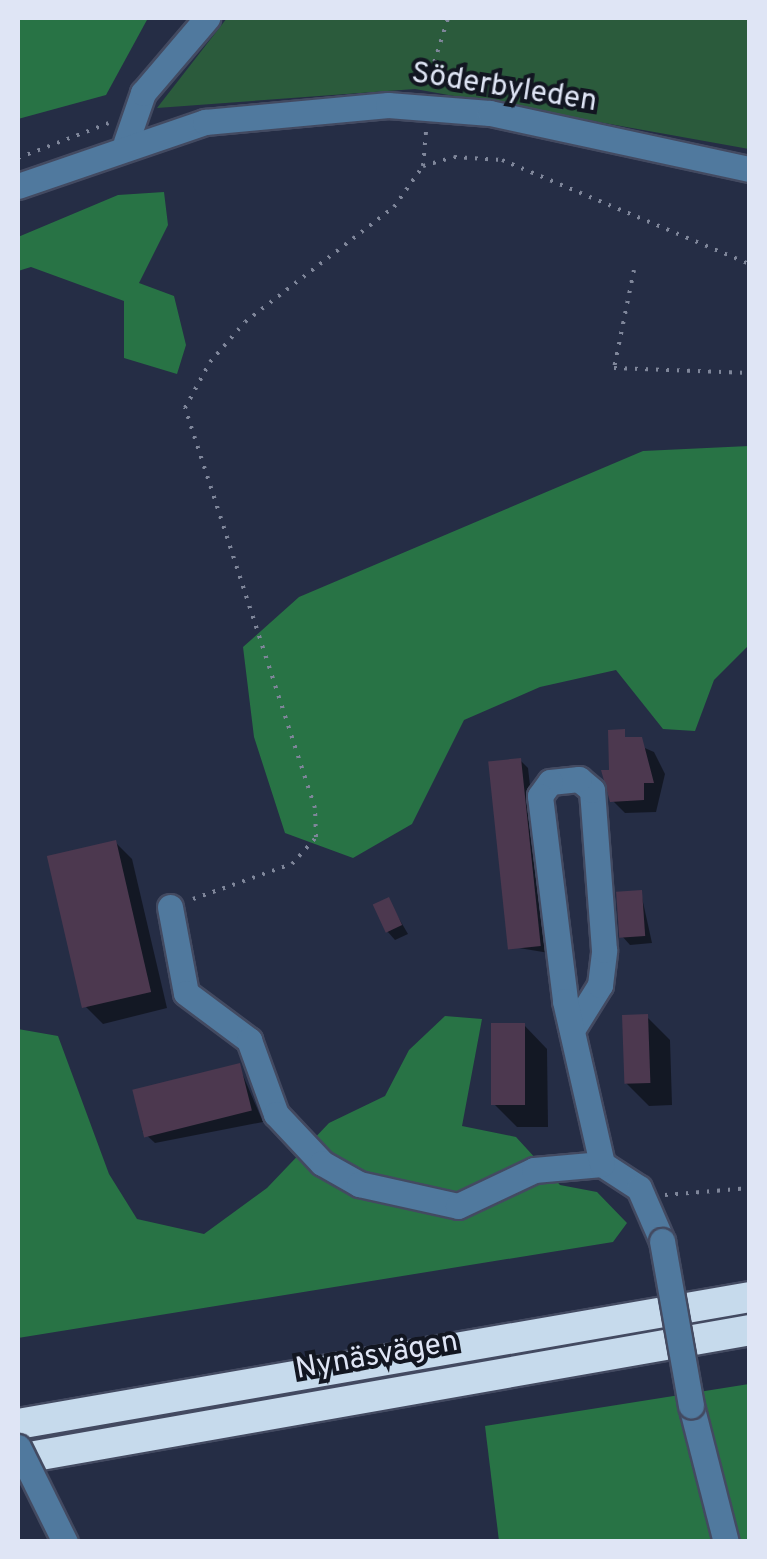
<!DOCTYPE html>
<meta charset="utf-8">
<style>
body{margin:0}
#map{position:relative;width:767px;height:1559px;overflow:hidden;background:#252d45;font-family:Overpass,sans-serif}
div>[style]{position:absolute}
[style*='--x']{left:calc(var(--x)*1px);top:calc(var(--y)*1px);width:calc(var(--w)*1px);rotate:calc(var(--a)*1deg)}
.green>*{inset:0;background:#2b5b3c}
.forest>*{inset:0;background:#287345}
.shadow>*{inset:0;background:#0007}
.building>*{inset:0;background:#4c384f;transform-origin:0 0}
.path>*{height:4px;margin-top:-2px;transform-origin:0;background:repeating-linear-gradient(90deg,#7f869a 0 2.5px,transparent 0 10.5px)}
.roads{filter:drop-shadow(2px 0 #434a61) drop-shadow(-2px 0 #434a61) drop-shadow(0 2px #434a61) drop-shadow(0 -2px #434a61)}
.minor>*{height:25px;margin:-12.5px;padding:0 12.5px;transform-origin:12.5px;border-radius:12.5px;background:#50799e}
.highway>*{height:30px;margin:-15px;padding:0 15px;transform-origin:15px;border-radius:15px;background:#c6daec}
.bridges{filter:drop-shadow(2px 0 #434a61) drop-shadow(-2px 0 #434a61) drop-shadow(0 2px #434a61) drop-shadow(0 -2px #434a61)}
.minor-bridge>*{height:25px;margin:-12.5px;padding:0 12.5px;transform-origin:12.5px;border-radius:12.5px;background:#50799e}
span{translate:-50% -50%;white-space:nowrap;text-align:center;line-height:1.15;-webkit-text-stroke:8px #121621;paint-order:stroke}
.street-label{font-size:30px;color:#dfe5f5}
.frame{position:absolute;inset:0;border:20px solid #dfe5f5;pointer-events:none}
</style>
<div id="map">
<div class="green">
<i style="clip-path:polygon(227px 18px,749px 18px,749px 149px,415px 89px,157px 108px)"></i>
</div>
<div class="forest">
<i style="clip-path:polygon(18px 18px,148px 18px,106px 95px,18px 119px)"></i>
<i style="clip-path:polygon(164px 192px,168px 225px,139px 283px,174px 296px,186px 345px,177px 374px,124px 358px,124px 301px,31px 267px,18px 271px,18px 237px,118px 195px)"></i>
<i style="clip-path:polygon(749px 446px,749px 645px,714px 680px,695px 731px,663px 729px,616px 670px,540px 687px,464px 720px,412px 824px,353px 858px,285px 833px,254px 737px,243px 647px,299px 597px,643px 451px)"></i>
<i style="clip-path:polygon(445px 1016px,482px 1019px,462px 1126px,516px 1137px,560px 1185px,597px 1192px,627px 1223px,613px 1242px,18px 1338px,18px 1029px,58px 1036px,109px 1174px,137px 1219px,204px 1234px,267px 1188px,329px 1123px,385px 1096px,409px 1050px)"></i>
<i style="clip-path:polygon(749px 1384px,749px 1541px,499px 1541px,485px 1426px)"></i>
</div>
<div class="shadow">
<i style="clip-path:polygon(610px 733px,654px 752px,665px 774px,656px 812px,625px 813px,612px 800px)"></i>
<i style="clip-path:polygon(520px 760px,528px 768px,549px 953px,513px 947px)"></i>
<i style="clip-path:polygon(115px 842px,132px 859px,167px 1008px,103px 1024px,86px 1007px)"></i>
<i style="clip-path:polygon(641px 893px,652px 943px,630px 945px,622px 936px)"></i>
<i style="clip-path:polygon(388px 900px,408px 934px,395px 940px,387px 931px)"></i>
<i style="clip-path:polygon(647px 1017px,670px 1040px,672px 1105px,649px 1106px,626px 1083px)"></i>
<i style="clip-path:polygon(524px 1025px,547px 1049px,548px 1127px,517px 1127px,494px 1104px)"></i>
<i style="clip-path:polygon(239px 1066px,263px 1122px,155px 1143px,142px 1131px)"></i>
</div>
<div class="building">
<i style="clip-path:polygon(625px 729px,625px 737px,642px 737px,654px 783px,644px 783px,644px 800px,610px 802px,601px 770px,609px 770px,608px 730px)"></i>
<i style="left:521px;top:758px;width:189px;height:33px;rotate:84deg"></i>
<i style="left:116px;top:840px;width:156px;height:71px;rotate:77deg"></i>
<i style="left:642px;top:890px;width:46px;height:26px;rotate:86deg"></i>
<i style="left:389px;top:897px;width:31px;height:18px;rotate:65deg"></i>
<i style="left:648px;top:1014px;width:69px;height:26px;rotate:88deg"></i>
<i style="left:491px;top:1023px;width:34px;height:82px"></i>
<i style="left:240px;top:1063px;width:49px;height:111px;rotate:76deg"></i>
</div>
<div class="path">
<i style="--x:428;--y:82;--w:67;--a:-72.6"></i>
<i style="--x:18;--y:158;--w:97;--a:-21"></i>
<i style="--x:423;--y:166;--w:35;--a:-85"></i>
<i style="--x:634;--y:270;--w:100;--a:101.5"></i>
<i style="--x:614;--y:368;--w:136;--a:2.1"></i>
<i style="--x:193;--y:899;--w:105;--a:-19.5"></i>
<i style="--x:292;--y:864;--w:36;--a:-48"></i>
<i style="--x:316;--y:837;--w:29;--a:-92"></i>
<i style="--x:315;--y:808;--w:421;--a:-108"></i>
<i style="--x:185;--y:408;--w:52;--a:-61.5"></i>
<i style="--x:210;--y:362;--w:53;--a:-48.8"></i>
<i style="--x:245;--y:322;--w:188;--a:-37.7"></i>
<i style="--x:394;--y:207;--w:50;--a:-54.7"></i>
<i style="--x:423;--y:166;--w:32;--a:-16"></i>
<i style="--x:454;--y:157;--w:48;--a:3.6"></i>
<i style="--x:502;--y:160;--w:269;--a:22.8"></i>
<i style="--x:665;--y:1195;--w:85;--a:-4.7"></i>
</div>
<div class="roads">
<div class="minor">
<i style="--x:126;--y:142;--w:52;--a:-70.9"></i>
<i style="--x:143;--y:93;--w:99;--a:-49.5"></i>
<i style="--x:18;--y:186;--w:198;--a:-18.9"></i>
<i style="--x:205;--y:122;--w:184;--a:-5.3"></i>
<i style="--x:388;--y:105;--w:102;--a:4.5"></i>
<i style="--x:490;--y:113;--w:266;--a:12.2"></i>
<i style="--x:170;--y:907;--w:87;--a:79.5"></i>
<i style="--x:186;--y:993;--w:79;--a:36.7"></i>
<i style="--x:249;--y:1040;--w:79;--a:70"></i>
<i style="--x:276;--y:1114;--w:67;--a:46.8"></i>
<i style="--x:322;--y:1163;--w:43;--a:29.6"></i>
<i style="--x:359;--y:1184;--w:101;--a:12.5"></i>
<i style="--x:458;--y:1206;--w:84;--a:-25.3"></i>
<i style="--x:534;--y:1170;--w:68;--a:-5"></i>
<i style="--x:602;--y:1164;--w:44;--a:33"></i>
<i style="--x:639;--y:1188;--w:58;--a:66.5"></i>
<i style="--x:572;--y:1030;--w:53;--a:-58.1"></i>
<i style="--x:600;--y:985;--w:35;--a:-83"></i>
<i style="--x:604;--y:950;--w:160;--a:-94.3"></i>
<i style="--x:592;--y:790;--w:17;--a:-140"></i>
<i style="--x:579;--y:779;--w:29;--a:174"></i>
<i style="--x:550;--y:782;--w:17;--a:126"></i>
<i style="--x:540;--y:796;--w:207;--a:83"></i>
<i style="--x:565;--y:1001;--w:167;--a:77.2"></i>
<i style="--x:691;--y:1405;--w:141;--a:75.7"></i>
</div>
<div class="highway">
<i style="--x:18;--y:1424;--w:743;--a:-9.84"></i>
<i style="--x:18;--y:1459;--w:743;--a:-9.99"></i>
</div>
</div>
<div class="bridges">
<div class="minor-bridge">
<i style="--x:662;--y:1241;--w:167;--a:80"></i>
<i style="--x:18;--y:1447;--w:106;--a:63.7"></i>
</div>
</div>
<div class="street-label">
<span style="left:504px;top:89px;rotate:9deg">Söderbyleden</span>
<span style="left:377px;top:1357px;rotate:-10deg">Nynäsvägen</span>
</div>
<div class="frame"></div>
</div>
